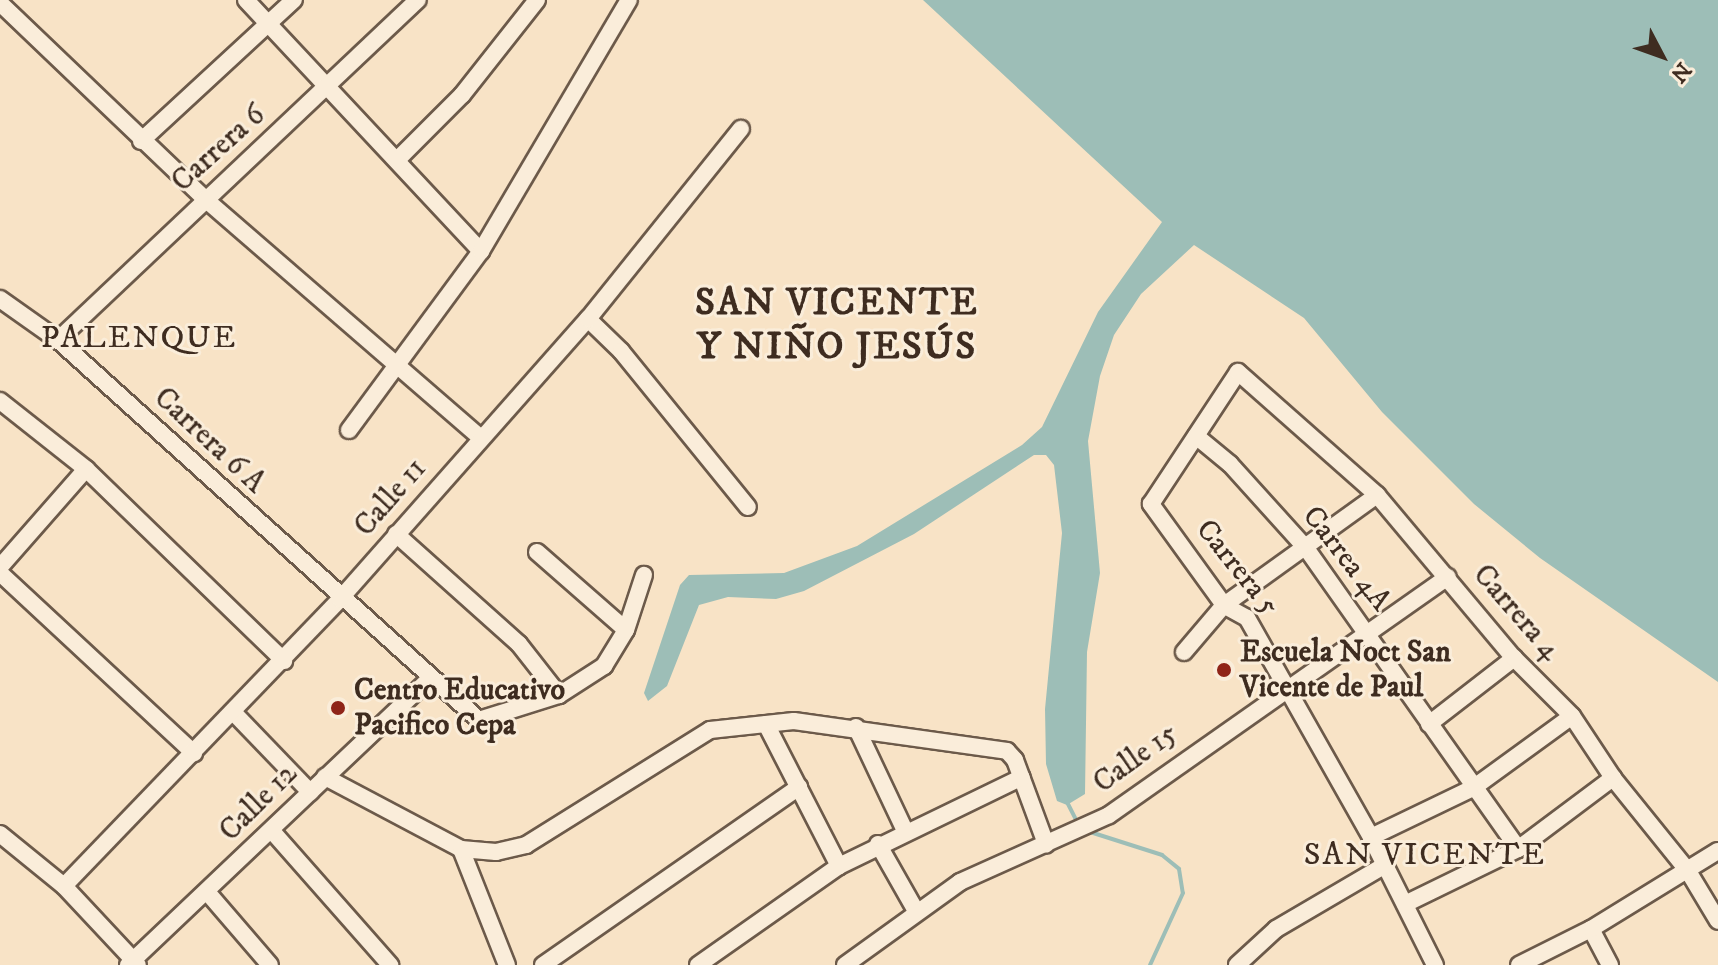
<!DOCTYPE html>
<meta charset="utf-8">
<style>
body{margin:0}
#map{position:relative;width:1718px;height:965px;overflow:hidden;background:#f8e3c6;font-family:"IM FELL DW Pica",serif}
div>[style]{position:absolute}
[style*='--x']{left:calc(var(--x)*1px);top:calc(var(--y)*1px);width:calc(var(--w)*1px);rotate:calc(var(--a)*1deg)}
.water>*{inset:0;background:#9dbeb7}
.stream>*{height:4px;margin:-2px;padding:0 2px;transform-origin:2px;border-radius:2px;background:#9dbeb7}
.roads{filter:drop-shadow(2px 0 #6c5a4a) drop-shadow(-2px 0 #6c5a4a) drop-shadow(0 2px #6c5a4a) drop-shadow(0 -2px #6c5a4a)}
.street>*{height:16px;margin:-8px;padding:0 8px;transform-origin:8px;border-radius:8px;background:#faedda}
.dots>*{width:22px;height:22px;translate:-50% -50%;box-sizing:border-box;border:4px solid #faedda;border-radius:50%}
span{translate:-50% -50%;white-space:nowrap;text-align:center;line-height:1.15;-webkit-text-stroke:6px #faedda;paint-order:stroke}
.street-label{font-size:30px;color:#3e2c20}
.poi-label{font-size:30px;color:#3e2c20;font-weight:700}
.left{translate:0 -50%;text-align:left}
.neighbourhood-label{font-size:32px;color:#3e2c20;letter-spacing:2px}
.district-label{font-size:38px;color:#3e2c20;font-weight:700;letter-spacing:2px}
.north{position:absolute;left:1622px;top:16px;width:80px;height:80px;-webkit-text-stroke:6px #faedda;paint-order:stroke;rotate:131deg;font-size:22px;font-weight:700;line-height:32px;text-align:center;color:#3e2c20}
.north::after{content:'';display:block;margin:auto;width:28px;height:36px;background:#3e2c20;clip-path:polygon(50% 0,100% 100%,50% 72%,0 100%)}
</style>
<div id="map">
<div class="water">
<i style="clip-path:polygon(923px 0,1718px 0,1718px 682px,1540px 558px,1474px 504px,1382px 412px,1304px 318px,1194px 245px,1141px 294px,1114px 335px,1100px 376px,1088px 441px,1100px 573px,1087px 652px,1085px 794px,1067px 805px,1057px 801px,1046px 764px,1045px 709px,1062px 533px,1054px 465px,1046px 455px,1034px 455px,914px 534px,804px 591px,776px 599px,728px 597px,699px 605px,667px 686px,648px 701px,644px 693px,680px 585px,689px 575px,784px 573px,857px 546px,1022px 445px,1042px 427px,1098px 312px,1162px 222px)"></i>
</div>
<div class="stream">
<i style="--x:1067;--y:802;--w:22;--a:63"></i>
<i style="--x:1087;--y:831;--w:79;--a:17.7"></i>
<i style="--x:1162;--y:855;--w:22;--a:39"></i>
<i style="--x:1179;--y:869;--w:24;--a:81"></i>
<i style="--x:1183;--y:893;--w:79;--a:114.6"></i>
</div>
<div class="roads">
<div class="street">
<i style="--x:246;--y:0;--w:344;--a:46.9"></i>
<i style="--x:0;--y:3;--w:284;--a:43.7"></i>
<i style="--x:205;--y:199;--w:365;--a:40.9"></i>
<i style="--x:141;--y:141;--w:208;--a:-42.7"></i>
<i style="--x:397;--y:160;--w:92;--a:-45"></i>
<i style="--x:462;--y:95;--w:121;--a:-51.7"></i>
<i style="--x:0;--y:299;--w:71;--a:35.3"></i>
<i style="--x:58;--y:340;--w:567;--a:42.07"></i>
<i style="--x:479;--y:720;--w:84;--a:-17.4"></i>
<i style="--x:559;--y:695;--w:54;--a:-32.8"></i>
<i style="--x:604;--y:666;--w:42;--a:-58.6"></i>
<i style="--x:626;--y:630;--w:58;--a:-71.9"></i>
<i style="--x:588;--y:319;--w:46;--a:44.1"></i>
<i style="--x:621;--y:351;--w:201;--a:50.9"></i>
<i style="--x:58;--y:340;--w:495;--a:-43.4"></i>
<i style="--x:0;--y:401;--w:110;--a:38.3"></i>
<i style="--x:86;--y:469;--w:276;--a:44.1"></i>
<i style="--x:349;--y:430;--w:222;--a:-53.6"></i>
<i style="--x:481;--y:251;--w:291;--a:-59.5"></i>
<i style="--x:1196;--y:436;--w:44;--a:39.5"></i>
<i style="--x:1230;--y:464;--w:113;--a:47.9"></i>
<i style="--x:1306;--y:548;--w:368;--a:54.8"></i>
<i style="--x:396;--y:534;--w:165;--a:41.8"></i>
<i style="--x:519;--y:644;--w:65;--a:51.9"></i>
<i style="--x:537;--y:552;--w:118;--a:41.2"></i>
<i style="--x:0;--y:567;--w:130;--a:-48.7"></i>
<i style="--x:0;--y:573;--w:265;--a:42.9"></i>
<i style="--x:1184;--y:652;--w:62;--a:-49.6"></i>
<i style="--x:1224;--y:605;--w:188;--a:-35.7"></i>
<i style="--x:234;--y:713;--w:110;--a:46.1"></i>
<i style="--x:766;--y:724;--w:160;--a:62.8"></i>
<i style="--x:1429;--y:724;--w:108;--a:-37.8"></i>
<i style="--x:856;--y:727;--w:117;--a:64.7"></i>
<i style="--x:325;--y:777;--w:154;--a:27.9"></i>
<i style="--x:461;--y:849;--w:125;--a:68.4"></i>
<i style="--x:272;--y:831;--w:179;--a:48.6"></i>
<i style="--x:0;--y:834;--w:82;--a:39.1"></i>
<i style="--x:64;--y:886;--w:108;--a:46.9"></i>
<i style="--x:1371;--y:837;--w:113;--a:-25.7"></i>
<i style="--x:1473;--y:788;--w:122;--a:-36"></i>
<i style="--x:878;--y:844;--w:77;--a:60.4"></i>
<i style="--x:461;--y:849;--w:35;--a:5"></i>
<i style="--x:496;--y:852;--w:31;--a:-13"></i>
<i style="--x:526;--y:845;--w:217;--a:-32"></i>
<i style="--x:710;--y:730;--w:84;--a:-6.1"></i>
<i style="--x:794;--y:721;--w:215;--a:8"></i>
<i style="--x:1007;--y:751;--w:12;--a:48"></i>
<i style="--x:1015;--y:760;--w:90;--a:69.7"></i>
<i style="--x:64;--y:886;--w:398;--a:-46.1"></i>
<i style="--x:340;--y:599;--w:374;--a:-48.5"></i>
<i style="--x:588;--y:319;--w:244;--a:-51.2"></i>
<i style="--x:208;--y:893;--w:95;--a:49.3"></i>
<i style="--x:1405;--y:904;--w:126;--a:-26"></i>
<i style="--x:1518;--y:849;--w:119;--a:-36.8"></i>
<i style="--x:1591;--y:929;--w:41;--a:62.2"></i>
<i style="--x:128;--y:965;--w:414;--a:-43.5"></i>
<i style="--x:543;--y:965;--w:312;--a:-34.8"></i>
<i style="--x:698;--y:965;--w:172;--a:-35.1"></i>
<i style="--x:839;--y:866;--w:203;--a:-25.9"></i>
<i style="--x:845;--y:965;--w:142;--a:-35.8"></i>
<i style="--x:960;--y:882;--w:163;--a:-24.2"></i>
<i style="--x:1109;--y:815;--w:414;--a:-35.1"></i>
<i style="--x:1237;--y:965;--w:53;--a:-42.7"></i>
<i style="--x:1276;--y:929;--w:126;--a:-30.4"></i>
<i style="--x:1435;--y:965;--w:143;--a:-116.6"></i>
<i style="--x:1371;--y:837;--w:252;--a:-119.5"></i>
<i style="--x:1247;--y:618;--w:26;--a:-151"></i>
<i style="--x:1224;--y:605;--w:125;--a:-125.9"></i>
<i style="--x:1151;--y:504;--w:158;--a:-56.6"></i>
<i style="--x:1238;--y:372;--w:186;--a:41.5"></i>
<i style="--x:1377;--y:495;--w:213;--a:50"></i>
<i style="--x:1514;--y:658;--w:82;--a:45"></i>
<i style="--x:1572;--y:716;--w:74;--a:56.5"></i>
<i style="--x:1613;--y:778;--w:119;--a:51.1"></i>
<i style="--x:1688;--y:871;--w:58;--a:59"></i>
<i style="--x:1519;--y:965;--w:80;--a:-26.6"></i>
<i style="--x:1591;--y:929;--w:149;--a:-31.6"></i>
</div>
</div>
<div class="dots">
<i style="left:1224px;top:670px;background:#8f2418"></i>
<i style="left:338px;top:708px;background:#8f2418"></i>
</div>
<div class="street-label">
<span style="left:219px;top:149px;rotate:-42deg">Carrera 6</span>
<span style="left:209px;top:441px;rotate:43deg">Carrera 6 A</span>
<span style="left:391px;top:498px;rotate:-49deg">Calle 11</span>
<span style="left:1346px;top:559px;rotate:52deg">Carrea 4A</span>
<span style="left:1237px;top:568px;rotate:51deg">Carrera 5</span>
<span style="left:1516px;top:613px;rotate:49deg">Carrera 4</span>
<span style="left:1136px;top:759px;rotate:-36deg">Calle 15</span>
<span style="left:259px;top:803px;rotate:-45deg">Calle 12</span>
</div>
<div class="poi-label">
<span class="left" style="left:1240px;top:670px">Escuela Noct San<br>Vicente de Paul</span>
<span class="left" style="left:354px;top:708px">Centro Educativo<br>Pacifico Cepa</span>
</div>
<div class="neighbourhood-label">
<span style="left:139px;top:338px">PALENQUE</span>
<span style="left:1425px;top:855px">SAN VICENTE</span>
</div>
<div class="district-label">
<span style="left:837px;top:326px">SAN VICENTE<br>Y NIÑO JESÚS</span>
</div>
<div class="north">N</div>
</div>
